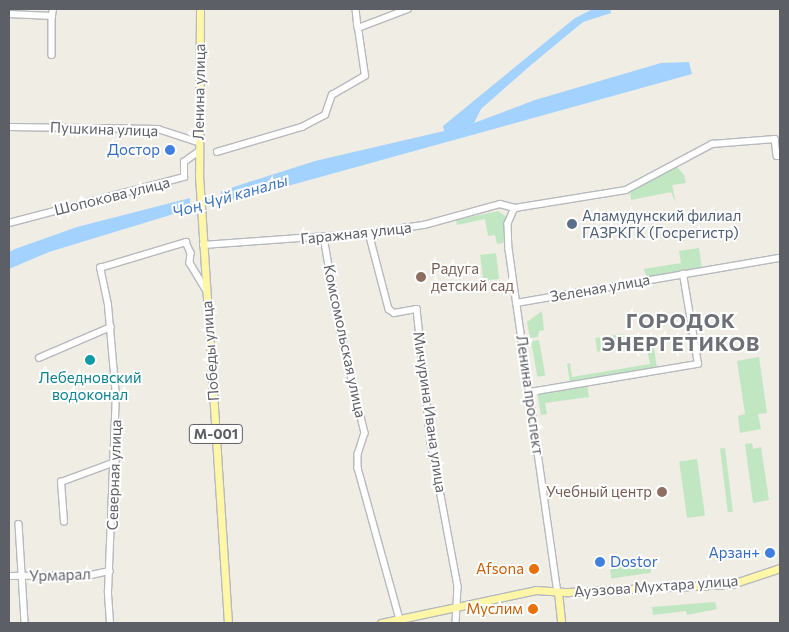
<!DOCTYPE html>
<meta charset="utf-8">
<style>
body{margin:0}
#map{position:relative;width:789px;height:632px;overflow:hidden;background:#efede4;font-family:Commissioner,sans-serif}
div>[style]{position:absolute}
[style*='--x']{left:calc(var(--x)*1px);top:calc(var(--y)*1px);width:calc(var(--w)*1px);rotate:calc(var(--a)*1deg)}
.green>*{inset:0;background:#c0e6c2;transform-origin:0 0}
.water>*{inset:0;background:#a3d2ff}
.canal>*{height:6px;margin:-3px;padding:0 3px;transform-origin:3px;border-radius:3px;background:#a3d2ff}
.roads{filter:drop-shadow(1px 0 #b6b9be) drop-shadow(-1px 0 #b6b9be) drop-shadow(0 1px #b6b9be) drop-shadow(0 -1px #b6b9be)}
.minor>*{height:5.5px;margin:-2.75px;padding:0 2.75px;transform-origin:2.75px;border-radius:2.75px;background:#fff}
.major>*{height:7px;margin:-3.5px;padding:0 3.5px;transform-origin:3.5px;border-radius:3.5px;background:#fff6a8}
.dots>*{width:14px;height:14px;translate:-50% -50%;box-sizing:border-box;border:2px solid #fff;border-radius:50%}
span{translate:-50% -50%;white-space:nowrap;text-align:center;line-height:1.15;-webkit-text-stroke:4px #fff;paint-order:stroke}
.shield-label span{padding:1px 4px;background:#fff;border:1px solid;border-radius:4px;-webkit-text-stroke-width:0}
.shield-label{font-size:14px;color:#5c5f65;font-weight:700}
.street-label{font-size:15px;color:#5c5f65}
.shop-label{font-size:15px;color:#366cbe}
.right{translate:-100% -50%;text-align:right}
.left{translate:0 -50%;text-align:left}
.service-label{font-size:15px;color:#4e5e75}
.education-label{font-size:15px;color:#785e54}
.culture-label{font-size:15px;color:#0d838f}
.food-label{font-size:15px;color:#c56008}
.water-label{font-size:16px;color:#4276bb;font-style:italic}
.district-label{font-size:20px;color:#6d7177;font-weight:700;letter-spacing:1px}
.frame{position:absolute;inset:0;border:10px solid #5c5f65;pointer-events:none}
</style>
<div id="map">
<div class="green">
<i style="clip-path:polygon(676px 166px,684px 175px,686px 183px,672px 185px,676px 203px,671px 192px,631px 200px,630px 190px)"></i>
<i style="clip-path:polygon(498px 211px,507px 217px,507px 242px,497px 244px,495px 235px,488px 236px,485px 219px,457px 225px,456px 220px)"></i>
<i style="clip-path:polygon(699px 248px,702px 269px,646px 278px,644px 269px,681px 263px,679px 251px)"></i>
<i style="left:496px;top:253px;width:26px;height:16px;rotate:83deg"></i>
<i style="clip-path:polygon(542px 311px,544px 330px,539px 331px,538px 337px,530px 338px,527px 322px)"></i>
<i style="left:623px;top:334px;width:14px;height:28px;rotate:82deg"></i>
<i style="left:539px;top:340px;width:36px;height:8px;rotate:80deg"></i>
<i style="clip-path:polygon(654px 348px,657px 369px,570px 383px,567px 364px,570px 363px,572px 377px,650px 364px,647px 349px)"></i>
<i style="clip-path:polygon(759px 357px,767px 413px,758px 414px,761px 429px,740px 433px,738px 416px,745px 414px,737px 361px)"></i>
<i style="clip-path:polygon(587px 384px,589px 397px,545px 403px,547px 414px,541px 415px,537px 392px)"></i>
<i style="clip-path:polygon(752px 443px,753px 449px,761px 447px,769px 500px,753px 503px,745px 444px)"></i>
<i style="left:725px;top:448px;width:64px;height:5px;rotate:83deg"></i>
<i style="left:697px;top:459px;width:57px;height:18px;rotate:82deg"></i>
<i style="left:649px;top:558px;width:15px;height:40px;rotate:82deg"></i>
<i style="clip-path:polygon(715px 602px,717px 609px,687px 615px,686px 611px,653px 615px,652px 607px)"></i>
</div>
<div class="water">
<i style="clip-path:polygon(610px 9px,611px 13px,583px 22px,531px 65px,481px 109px,474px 123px,535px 100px,661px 63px,689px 62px,692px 74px,266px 192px,251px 192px,221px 204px,221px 191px,246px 183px,315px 161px,444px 131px,443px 126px,575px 18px,591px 10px)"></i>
<i style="clip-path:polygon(190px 198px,190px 209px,49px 252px,9px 269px,9px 252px,15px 249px,77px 227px)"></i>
</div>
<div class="canal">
<i style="--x:183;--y:209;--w:46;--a:-15.3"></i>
</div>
<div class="roads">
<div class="minor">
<i style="--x:356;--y:9;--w:19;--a:84"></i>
<i style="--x:9;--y:14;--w:43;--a:2.7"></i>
<i style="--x:52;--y:16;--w:7;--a:-82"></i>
<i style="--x:52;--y:16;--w:39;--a:90"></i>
<i style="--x:9;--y:127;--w:149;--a:0.8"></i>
<i style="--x:158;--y:129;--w:42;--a:18"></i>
<i style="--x:217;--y:152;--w:89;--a:-16.4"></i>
<i style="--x:302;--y:127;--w:26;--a:-28"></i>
<i style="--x:325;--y:115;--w:21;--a:-71"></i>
<i style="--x:332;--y:95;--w:38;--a:-30"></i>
<i style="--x:365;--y:76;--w:49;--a:-98.3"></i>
<i style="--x:358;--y:28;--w:53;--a:-20.8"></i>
<i style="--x:515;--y:208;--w:112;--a:-9.2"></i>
<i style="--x:626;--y:190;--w:98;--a:-28.1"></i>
<i style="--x:712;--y:144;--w:63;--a:-4.5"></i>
<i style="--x:775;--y:139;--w:17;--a:83"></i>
<i style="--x:777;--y:156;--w:3;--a:0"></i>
<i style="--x:9;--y:223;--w:181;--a:-14.7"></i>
<i style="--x:184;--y:177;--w:15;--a:-90"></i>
<i style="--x:184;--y:162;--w:17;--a:-36"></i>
<i style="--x:369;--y:233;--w:79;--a:75.3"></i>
<i style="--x:389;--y:309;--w:6;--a:39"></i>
<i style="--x:394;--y:313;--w:23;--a:-10"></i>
<i style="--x:417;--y:309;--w:134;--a:84"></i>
<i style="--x:431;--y:442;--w:147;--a:79.4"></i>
<i style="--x:458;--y:586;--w:37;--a:93"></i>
<i style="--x:324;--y:237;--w:94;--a:80.2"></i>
<i style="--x:340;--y:330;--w:106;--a:76.4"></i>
<i style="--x:365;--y:433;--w:22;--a:108"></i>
<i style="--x:358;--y:454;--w:14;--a:90"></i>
<i style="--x:358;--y:468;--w:157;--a:74.5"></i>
<i style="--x:203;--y:245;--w:166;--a:-4.1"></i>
<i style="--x:369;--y:233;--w:56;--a:-8.3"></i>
<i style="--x:424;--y:225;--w:79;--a:-15.4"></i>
<i style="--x:500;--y:204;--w:16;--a:15"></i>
<i style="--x:515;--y:208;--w:17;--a:114"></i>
<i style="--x:508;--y:224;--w:25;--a:88"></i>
<i style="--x:509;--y:249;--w:346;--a:81.9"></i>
<i style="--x:516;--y:303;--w:268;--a:-9.7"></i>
<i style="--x:39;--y:358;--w:78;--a:-23.3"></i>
<i style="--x:530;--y:392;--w:170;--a:-9.5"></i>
<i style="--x:698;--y:364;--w:91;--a:-99.5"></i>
<i style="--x:64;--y:522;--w:40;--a:-94.3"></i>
<i style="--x:61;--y:482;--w:58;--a:-20.3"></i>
<i style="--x:19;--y:524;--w:99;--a:86.5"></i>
<i style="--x:9;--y:576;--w:82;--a:-0.7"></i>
<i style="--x:91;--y:575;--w:19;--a:-12"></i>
<i style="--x:110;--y:623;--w:31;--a:-94"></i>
<i style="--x:108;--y:592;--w:195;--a:-87.7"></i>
<i style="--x:116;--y:397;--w:92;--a:-95"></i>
<i style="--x:108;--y:305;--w:38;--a:-102"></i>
<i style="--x:100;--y:268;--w:90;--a:-16.8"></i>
<i style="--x:186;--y:242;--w:12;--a:66"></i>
<i style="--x:191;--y:253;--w:10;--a:96"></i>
<i style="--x:190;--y:263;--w:31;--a:59"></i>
</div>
<div class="major">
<i style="--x:200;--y:9;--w:166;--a:90.3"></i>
<i style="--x:199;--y:175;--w:449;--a:86.3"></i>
<i style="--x:558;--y:592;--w:31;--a:84"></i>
<i style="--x:381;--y:623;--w:158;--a:-12"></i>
<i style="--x:536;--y:590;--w:32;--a:4"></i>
<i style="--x:568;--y:592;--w:164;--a:-2.8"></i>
<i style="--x:732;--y:584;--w:51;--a:-18.4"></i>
</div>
</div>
<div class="dots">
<i style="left:170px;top:150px;background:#3f7fe0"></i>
<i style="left:572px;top:224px;background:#5c6f8a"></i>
<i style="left:421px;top:277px;background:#8d6e63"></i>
<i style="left:90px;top:360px;background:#0f9aa8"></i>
<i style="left:662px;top:492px;background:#8d6e63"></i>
<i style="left:770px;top:553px;background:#3f7fe0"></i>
<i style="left:600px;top:562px;background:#3f7fe0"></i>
<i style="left:534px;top:569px;background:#e8710a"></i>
<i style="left:533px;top:609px;background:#e8710a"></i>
</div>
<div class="shield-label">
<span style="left:216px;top:434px">М-001</span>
</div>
<div class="street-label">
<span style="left:199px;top:92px;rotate:-89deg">Ленина улица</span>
<span style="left:104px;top:129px;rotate:2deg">Пушкина улица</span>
<span style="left:112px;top:196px;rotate:-14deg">Шопокова улица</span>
<span style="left:356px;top:233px;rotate:-6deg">Гаражная улица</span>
<span style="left:600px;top:288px;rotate:-10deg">Зеленая улица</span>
<span style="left:345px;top:341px;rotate:78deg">Комсомольская улица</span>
<span style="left:210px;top:351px;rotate:-94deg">Победы улица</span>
<span style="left:530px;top:395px;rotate:82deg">Ленина проспект</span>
<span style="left:430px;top:412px;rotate:82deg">Мичурина Ивана улица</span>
<span style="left:114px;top:475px;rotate:-88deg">Северная улица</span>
<span style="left:60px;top:575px;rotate:-2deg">Урмарал</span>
<span style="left:656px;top:586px;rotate:-4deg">Ауэзова Мухтара улица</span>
</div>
<div class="shop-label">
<span class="right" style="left:160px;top:150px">Достор</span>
<span class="right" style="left:760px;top:553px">Арзан+</span>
<span class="left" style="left:610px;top:562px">Dostor</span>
</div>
<div class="service-label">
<span class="left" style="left:582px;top:224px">Аламудунский филиал<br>ГАЗРКГК (Госрегистр)</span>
</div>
<div class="education-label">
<span class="left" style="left:431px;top:277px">Радуга<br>детский сад</span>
<span class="right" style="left:652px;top:492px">Учебный центр</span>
</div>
<div class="culture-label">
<span style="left:90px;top:386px">Лебедновский<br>водоконал</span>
</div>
<div class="food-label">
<span class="right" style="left:524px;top:569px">Afsona</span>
<span class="right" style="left:523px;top:609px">Муслим</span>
</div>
<div class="water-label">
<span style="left:230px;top:196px;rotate:-16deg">Чоң Чүй каналы</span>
</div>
<div class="district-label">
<span style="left:681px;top:332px">ГОРОДОК<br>ЭНЕРГЕТИКОВ</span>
</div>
<div class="frame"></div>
</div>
